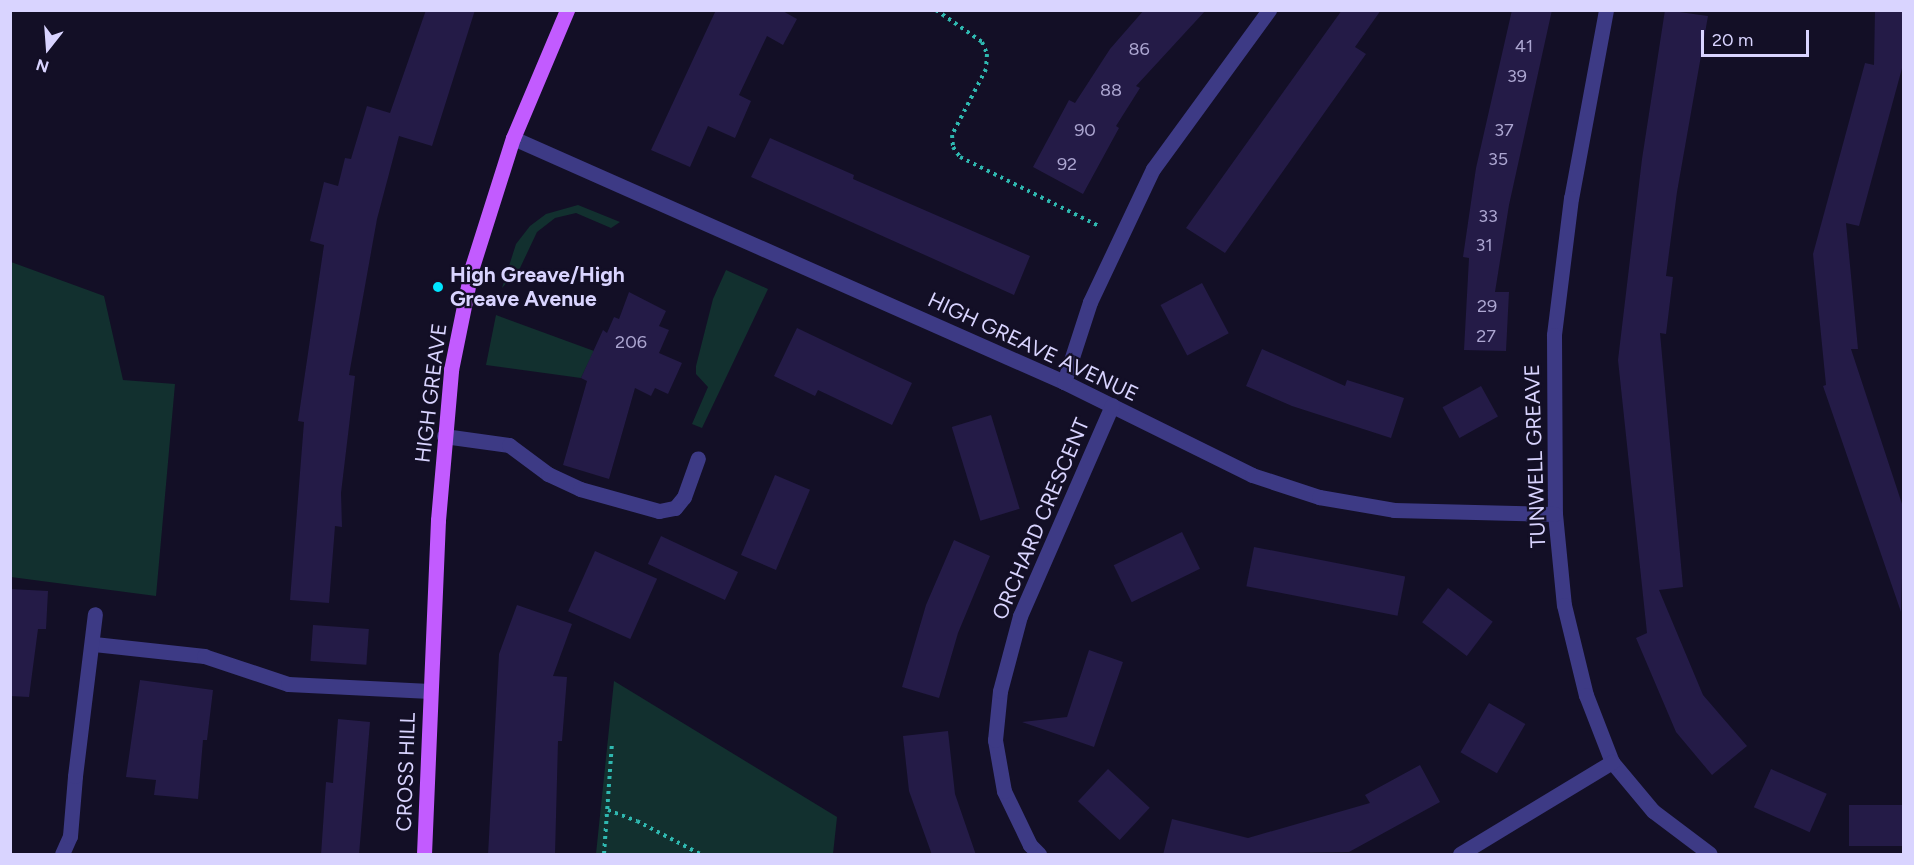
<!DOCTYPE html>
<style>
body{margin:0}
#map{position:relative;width:1914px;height:865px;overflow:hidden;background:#130f26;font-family:Figtree,sans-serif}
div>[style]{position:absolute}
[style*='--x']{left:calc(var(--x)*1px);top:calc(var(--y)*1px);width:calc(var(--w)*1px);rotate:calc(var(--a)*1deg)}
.green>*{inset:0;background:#12302f}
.building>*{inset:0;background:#241b47;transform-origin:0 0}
.path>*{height:4px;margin-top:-2px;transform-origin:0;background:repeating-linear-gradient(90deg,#2fb8b0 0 3px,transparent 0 7.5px)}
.service>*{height:15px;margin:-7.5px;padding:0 7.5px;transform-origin:7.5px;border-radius:7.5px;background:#3d3a85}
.minor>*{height:15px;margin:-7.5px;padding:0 7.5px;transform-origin:7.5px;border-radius:7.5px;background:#3d3a85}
.primary>*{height:15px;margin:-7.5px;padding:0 7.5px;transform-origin:7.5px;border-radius:7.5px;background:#c25bff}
.dots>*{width:16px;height:16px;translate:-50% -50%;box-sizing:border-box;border:3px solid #130f26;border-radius:50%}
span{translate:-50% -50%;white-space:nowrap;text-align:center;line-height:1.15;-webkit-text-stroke:4.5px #130f26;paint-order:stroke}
.number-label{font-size:18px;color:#aca6d1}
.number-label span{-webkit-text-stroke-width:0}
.poi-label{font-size:21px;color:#d9d4ff;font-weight:700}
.left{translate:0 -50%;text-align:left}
.street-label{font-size:21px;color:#d9d4ff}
.frame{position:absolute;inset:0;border:12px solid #d9d4ff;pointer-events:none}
.north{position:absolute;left:18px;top:18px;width:60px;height:60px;-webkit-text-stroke:4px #130f26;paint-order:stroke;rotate:197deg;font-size:16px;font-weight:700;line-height:24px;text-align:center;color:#d9d4ff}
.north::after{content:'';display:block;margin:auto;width:21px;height:27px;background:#d9d4ff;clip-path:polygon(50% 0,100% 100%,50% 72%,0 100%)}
.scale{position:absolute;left:1701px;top:30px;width:108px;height:27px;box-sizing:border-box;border:3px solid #d9d4ff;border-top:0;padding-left:8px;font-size:18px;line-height:21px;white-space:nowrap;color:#d9d4ff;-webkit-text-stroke:4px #130f26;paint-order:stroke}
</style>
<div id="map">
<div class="green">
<i style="clip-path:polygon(578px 205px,620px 222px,611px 228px,576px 213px,555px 218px,537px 232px,520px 268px,502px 288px,516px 244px,530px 226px,546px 214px)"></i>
<i style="clip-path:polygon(11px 262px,104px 296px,123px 380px,175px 384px,156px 596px,11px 577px)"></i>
<i style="clip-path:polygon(726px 270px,768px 289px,702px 428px,692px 424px,708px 387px,696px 374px,696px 366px,713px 299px)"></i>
<i style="clip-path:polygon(496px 315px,594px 351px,581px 378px,486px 365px)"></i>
<i style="clip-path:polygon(614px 681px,837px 817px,833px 854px,596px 854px)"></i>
</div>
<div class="building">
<i style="clip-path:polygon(426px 10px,475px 10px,432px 146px,399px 136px,377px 219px,349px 375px,355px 376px,341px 493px,342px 527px,335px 526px,329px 603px,290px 600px,304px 422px,298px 421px,324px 245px,310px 241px,324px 182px,338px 186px,345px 158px,351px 159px,367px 106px,390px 113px)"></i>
<i style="clip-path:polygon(716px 10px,781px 10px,797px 19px,783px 45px,767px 36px,739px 95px,751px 101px,735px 138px,708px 126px,690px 167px,651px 150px)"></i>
<i style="clip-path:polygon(1144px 10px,1206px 10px,1136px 86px,1140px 88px,1116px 126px,1119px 128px,1083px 194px,1033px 167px,1069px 100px,1075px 103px,1110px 49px)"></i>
<i style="clip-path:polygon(1342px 10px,1381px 10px,1355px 47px,1366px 54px,1225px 253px,1186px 228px)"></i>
<i style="clip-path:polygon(1512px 10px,1552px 10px,1509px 205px,1495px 292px,1509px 292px,1506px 351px,1464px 350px,1469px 258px,1463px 257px,1476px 168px)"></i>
<i style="clip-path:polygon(1665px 10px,1708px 16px,1677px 192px,1666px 276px,1673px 277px,1666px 334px,1660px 333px,1683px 587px,1659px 590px,1703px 695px,1747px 746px,1712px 775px,1676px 732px,1636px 638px,1647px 633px,1618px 360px,1642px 159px)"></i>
<i style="clip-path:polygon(1875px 10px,1904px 10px,1904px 61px,1859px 226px,1846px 223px,1858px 349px,1851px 349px,1904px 510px,1901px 612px,1823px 386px,1826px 385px,1813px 254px,1865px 63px,1874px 65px)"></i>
<i style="clip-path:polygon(770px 138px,854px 175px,853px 179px,1030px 256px,1014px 295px,751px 177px)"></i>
<i style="left:1202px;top:283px;width:57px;height:47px;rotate:62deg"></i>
<i style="clip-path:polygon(629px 292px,666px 311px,659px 326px,669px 330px,659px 353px,682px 363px,668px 394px,655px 388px,651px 396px,635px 388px,609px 479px,563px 465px,587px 381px,581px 378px,603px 330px,607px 333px,614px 317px,619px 319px)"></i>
<i style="clip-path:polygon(797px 328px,912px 383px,892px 425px,818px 390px,815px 396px,774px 376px)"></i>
<i style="clip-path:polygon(1262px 349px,1345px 386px,1347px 380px,1404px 398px,1391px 438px,1292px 406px,1246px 386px)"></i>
<i style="left:1481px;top:386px;width:35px;height:44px;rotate:61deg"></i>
<i style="left:991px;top:415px;width:98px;height:41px;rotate:73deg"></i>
<i style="left:775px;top:475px;width:38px;height:87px;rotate:23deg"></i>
<i style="left:1182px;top:532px;width:41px;height:76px;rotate:64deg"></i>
<i style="left:661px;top:536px;width:85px;height:31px;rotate:25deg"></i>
<i style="clip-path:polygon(954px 540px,990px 556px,958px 633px,939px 698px,902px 687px,926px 605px)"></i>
<i style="left:1254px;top:547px;width:154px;height:40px;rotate:11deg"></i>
<i style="left:595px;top:551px;width:68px;height:66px;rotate:24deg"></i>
<i style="left:1448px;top:588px;width:56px;height:43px;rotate:37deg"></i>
<i style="clip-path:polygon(10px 589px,48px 591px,46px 629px,38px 629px,29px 697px,10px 696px)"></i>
<i style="clip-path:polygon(517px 605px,572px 624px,553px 676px,567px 677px,562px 741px,558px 741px,555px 855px,488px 855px,499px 654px)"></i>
<i style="left:313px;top:625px;width:56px;height:36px;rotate:4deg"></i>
<i style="clip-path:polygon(1089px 650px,1123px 662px,1094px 747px,1022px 722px,1067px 717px)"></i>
<i style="clip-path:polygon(140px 680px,213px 690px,207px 740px,203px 740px,198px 799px,154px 795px,156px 780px,126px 777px)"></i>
<i style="left:1489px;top:703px;width:42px;height:57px;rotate:30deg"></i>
<i style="clip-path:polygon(338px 719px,370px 722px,359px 855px,321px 855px,326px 782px,333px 783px)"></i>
<i style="clip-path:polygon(948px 731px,955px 794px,976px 855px,932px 855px,909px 791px,903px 736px)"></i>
<i style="clip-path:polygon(1420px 765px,1440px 802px,1349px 852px,1163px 855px,1172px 819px,1248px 838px,1370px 803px,1365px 795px)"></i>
<i style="left:1108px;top:769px;width:57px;height:44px;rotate:43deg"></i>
<i style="left:1771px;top:769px;width:61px;height:42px;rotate:24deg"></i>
<i style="left:1904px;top:805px;width:41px;height:55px;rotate:90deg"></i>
</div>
<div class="path">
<i style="--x:936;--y:10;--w:56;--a:34.8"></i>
<i style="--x:982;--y:42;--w:13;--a:67"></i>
<i style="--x:987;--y:54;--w:15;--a:94"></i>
<i style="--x:986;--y:69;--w:74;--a:117.3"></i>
<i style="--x:952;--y:135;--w:12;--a:85"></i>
<i style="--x:953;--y:147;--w:12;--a:55"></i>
<i style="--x:960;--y:157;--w:155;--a:26.4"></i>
<i style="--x:608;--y:810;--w:31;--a:21"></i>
<i style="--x:637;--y:821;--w:71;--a:27.6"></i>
<i style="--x:604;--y:854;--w:112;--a:-85.9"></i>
</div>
<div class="service">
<i style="--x:444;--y:436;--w:66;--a:7.9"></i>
<i style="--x:509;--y:445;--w:49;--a:36.6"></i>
<i style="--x:548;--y:474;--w:35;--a:25"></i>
<i style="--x:580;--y:489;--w:82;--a:15.6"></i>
<i style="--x:659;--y:511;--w:16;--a:-11"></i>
<i style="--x:675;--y:508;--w:14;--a:-51"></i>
<i style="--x:684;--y:497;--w:41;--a:-70.3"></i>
<i style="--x:62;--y:854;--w:20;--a:-66"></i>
<i style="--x:70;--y:836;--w:60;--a:-85.2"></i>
</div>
<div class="minor">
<i style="--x:1606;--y:10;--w:191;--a:100.5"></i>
<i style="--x:1571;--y:198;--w:138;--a:97.1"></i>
<i style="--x:1554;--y:335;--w:179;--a:89.7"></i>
<i style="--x:1555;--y:514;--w:91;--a:84.4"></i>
<i style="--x:1564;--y:605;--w:93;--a:76.3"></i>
<i style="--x:1586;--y:695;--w:72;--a:68.8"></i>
<i style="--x:1612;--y:762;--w:64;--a:50.1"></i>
<i style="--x:1653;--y:811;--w:71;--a:37"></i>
<i style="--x:513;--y:138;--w:603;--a:23.89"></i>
<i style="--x:1064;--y:382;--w:210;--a:26.3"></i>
<i style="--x:1252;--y:475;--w:71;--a:18.2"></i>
<i style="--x:1319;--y:497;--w:76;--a:9.8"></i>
<i style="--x:1394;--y:510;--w:161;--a:1.4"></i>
<i style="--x:1064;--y:382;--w:84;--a:-72"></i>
<i style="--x:1090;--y:302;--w:147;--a:-64.7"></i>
<i style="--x:1153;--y:169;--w:197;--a:-53.9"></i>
<i style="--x:94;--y:644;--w:111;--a:6.2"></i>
<i style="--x:204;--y:656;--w:89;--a:18.4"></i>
<i style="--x:288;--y:684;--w:142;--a:2.8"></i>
<i style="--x:75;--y:776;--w:163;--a:-83"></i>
<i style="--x:1039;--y:854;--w:13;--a:-135"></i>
<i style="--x:1030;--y:845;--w:60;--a:-115.7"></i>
<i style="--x:1004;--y:791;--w:52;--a:-100"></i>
<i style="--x:995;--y:740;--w:49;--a:-84.2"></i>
<i style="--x:1000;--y:691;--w:78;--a:-75.1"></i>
<i style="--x:1020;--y:616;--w:230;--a:-66.4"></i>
<i style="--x:1460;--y:854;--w:178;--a:-31.2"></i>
</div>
<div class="primary">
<i style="--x:424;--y:854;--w:334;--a:-87.6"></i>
<i style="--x:438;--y:520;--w:151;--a:-85"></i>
<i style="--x:451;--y:370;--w:105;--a:-78.5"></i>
<i style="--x:472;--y:267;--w:135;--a:-72.4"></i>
<i style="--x:513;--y:138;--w:139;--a:-67.1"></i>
</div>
<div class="dots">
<i style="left:438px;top:287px;background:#00e5ff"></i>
</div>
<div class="number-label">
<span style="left:1524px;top:46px">41</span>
<span style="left:1139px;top:49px">86</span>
<span style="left:1517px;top:76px">39</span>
<span style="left:1111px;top:90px">88</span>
<span style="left:1085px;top:130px">90</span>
<span style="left:1504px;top:130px">37</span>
<span style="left:1498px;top:159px">35</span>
<span style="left:1067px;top:164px">92</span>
<span style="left:1488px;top:216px">33</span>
<span style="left:1484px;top:245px">31</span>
<span style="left:1487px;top:306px">29</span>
<span style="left:1486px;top:336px">27</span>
<span style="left:631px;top:342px">206</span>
</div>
<div class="poi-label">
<span class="left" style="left:450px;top:287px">High Greave/High<br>Greave Avenue</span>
</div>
<div class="street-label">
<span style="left:1033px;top:347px;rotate:25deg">HIGH GREAVE AVENUE</span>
<span style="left:431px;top:393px;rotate:-83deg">HIGH GREAVE</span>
<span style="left:1535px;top:456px;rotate:-92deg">TUNWELL GREAVE</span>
<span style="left:1041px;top:519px;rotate:-67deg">ORCHARD CRESCENT</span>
<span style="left:406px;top:772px;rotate:-88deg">CROSS HILL</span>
</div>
<div class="frame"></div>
<div class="north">N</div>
<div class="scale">20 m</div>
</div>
